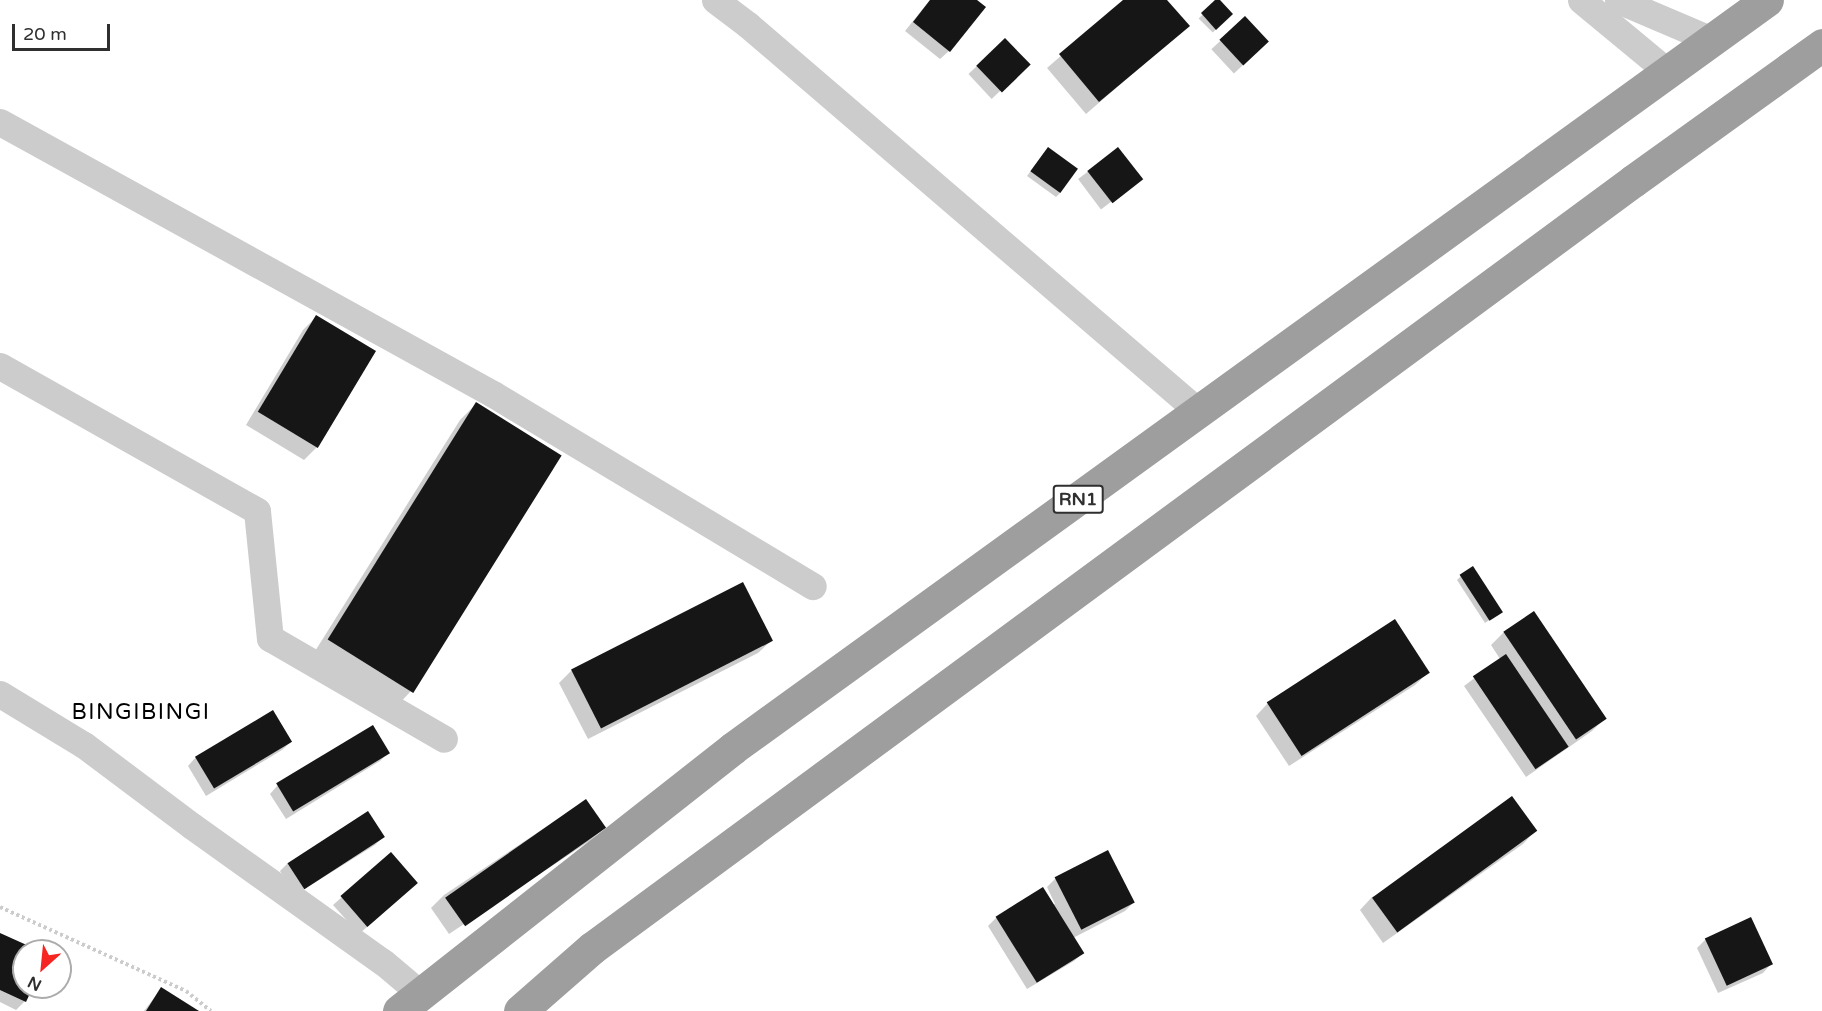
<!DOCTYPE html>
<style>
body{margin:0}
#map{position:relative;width:1822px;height:1011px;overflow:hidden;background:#fff;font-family:"Varela Round",sans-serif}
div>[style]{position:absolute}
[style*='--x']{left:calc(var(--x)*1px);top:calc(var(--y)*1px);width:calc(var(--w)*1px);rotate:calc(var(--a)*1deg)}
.shadow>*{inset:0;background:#0003;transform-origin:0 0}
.building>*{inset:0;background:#161616;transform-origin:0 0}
.path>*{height:4px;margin-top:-2px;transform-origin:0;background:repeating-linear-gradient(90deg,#ccc 0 3px,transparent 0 6px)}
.minor>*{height:27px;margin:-13.5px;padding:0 13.5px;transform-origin:13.5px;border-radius:13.5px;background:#ccc}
.trunk>*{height:33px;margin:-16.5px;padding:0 16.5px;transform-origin:16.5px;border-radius:16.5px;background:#9e9e9e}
span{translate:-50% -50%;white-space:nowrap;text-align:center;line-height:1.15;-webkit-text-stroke:6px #fff;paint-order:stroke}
.shield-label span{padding:2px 4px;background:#fff;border:2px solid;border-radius:4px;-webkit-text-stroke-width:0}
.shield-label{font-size:18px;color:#2f2f2f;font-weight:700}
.quarter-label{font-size:22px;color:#000;letter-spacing:1.5px}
.north{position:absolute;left:12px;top:939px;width:60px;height:60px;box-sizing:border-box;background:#fff;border:2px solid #acacac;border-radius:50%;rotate:207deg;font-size:16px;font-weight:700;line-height:24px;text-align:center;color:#2f2f2f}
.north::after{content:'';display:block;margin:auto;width:21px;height:27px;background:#f62522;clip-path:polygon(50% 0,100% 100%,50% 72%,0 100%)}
.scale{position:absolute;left:12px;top:24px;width:98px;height:27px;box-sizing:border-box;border:3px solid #2f2f2f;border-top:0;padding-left:8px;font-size:18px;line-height:21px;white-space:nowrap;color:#2f2f2f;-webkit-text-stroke:4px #fff;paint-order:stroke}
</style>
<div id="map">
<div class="shadow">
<i style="clip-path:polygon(930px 0,975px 0,949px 51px,940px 59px,905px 31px)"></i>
<i style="clip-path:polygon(1125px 0,1165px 0,1188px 26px,1086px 114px,1047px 68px)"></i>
<i style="left:1217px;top:0;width:20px;height:26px;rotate:45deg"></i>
<i style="left:1245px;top:18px;width:33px;height:46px;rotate:47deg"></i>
<i style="left:1005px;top:40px;width:34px;height:50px;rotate:47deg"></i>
<i style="left:1118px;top:149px;width:38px;height:50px;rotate:53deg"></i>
<i style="clip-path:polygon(1044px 153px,1060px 193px,1056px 197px,1027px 176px)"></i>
<i style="clip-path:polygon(316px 317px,317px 447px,304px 460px,246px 425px,303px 330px)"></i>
<i style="clip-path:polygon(477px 403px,559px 455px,411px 691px,395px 708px,312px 656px,460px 420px)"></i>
<i style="clip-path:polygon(1461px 576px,1501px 612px,1485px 623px,1457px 580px)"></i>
<i style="clip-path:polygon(742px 584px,771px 641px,758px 653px,588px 739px,559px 683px,572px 670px)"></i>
<i style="clip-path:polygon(1533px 613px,1604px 719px,1592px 731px,1526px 777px,1464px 686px,1500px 659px,1491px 645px,1504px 632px)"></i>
<i style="clip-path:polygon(1428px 673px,1415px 685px,1289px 766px,1256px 716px,1268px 703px)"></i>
<i style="clip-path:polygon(291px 742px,282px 750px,206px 796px,188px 766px,196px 757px)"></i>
<i style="clip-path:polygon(388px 753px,380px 761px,286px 819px,270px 794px,278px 785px)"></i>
<i style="clip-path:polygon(585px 801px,604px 828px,591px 840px,449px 934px,431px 908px,444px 895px)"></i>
<i style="clip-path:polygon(1535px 831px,1523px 844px,1383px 943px,1360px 910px,1372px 897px)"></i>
<i style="clip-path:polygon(383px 837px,375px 845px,295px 895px,280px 871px,288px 863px)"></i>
<i style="clip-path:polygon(1055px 879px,1134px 902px,1125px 911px,1073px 938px,1083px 953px,1074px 961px,1027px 989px,988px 926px,996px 918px,1055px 904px,1047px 887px)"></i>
<i style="clip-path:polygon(408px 891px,359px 934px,333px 905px,342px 897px)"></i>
<i style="clip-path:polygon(1750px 919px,1771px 964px,1763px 973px,1718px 993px,1697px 948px,1706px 939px)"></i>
<i style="clip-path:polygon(0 935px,36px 951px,24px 951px,24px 987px,31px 987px,25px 1001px,16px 1010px,0 1002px)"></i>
<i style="clip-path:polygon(161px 989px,196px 1011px,144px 1011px)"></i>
</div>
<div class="building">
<i style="clip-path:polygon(930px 0,977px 0,986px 7px,950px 52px,913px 22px)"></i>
<i style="clip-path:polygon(1123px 0,1167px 0,1190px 26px,1099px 102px,1059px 54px)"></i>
<i style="clip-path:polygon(1215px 0,1220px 0,1233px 14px,1216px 30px,1201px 13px)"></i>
<i style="left:1245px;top:16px;width:35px;height:35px;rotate:47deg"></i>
<i style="left:1005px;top:38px;width:37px;height:40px;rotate:46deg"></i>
<i style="left:1048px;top:147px;width:37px;height:30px;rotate:36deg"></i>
<i style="left:1118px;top:147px;width:41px;height:39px;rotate:52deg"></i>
<i style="left:316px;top:315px;width:70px;height:113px;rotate:31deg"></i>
<i style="left:476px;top:402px;width:101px;height:280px;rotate:32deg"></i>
<i style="left:1473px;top:566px;width:55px;height:16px;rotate:57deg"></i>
<i style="left:743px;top:582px;width:66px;height:193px;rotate:63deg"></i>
<i style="left:1534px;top:611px;width:130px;height:37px;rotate:56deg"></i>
<i style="left:1395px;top:619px;width:64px;height:153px;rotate:57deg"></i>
<i style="left:1506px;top:654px;width:112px;height:40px;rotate:56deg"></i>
<i style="left:273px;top:710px;width:37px;height:91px;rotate:59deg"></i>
<i style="left:373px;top:725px;width:33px;height:113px;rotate:59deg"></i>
<i style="left:1512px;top:796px;width:43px;height:173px;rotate:54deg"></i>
<i style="left:586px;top:799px;width:35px;height:172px;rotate:55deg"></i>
<i style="left:368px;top:811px;width:31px;height:96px;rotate:57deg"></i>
<i style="left:1108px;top:850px;width:59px;height:60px;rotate:63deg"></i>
<i style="left:391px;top:852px;width:41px;height:67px;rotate:49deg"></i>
<i style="left:1043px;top:887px;width:78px;height:56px;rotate:58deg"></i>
<i style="left:1751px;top:917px;width:52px;height:51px;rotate:65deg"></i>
<i style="clip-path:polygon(0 933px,40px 951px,24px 951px,24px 987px,33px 987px,26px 1002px,0 990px)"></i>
<i style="clip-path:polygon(161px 987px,199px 1011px,146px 1011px)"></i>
</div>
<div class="path">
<i style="--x:0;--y:907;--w:204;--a:24.3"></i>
<i style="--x:186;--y:991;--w:32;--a:39"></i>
</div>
<div class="minor">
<i style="--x:715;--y:0;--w:41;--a:37.1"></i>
<i style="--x:748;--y:25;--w:594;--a:40.63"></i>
<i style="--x:1581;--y:0;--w:113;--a:39.6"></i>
<i style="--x:1618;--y:0;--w:102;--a:23.1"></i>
<i style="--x:0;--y:122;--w:563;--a:28.89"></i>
<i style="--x:493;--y:394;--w:373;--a:31"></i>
<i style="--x:0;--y:366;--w:295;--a:29.4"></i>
<i style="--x:257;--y:511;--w:128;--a:84.2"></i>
<i style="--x:270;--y:638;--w:201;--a:30.1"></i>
<i style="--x:0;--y:694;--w:98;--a:31.3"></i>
<i style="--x:84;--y:745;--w:135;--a:36.9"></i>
<i style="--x:192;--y:826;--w:234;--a:35.5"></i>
<i style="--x:383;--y:962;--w:50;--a:40.1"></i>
</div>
<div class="trunk">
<i style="--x:399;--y:1011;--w:425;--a:-38.2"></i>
<i style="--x:733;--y:748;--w:1276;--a:-35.88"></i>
<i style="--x:520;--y:1011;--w:96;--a:-41.2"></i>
<i style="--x:592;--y:948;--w:1293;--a:-36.38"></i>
<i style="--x:1633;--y:181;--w:233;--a:-35.7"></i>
</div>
<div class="shield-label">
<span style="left:1078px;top:499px">RN1</span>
</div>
<div class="quarter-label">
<span style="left:141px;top:713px">BINGIBINGI</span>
</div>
<div class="north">N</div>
<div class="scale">20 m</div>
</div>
